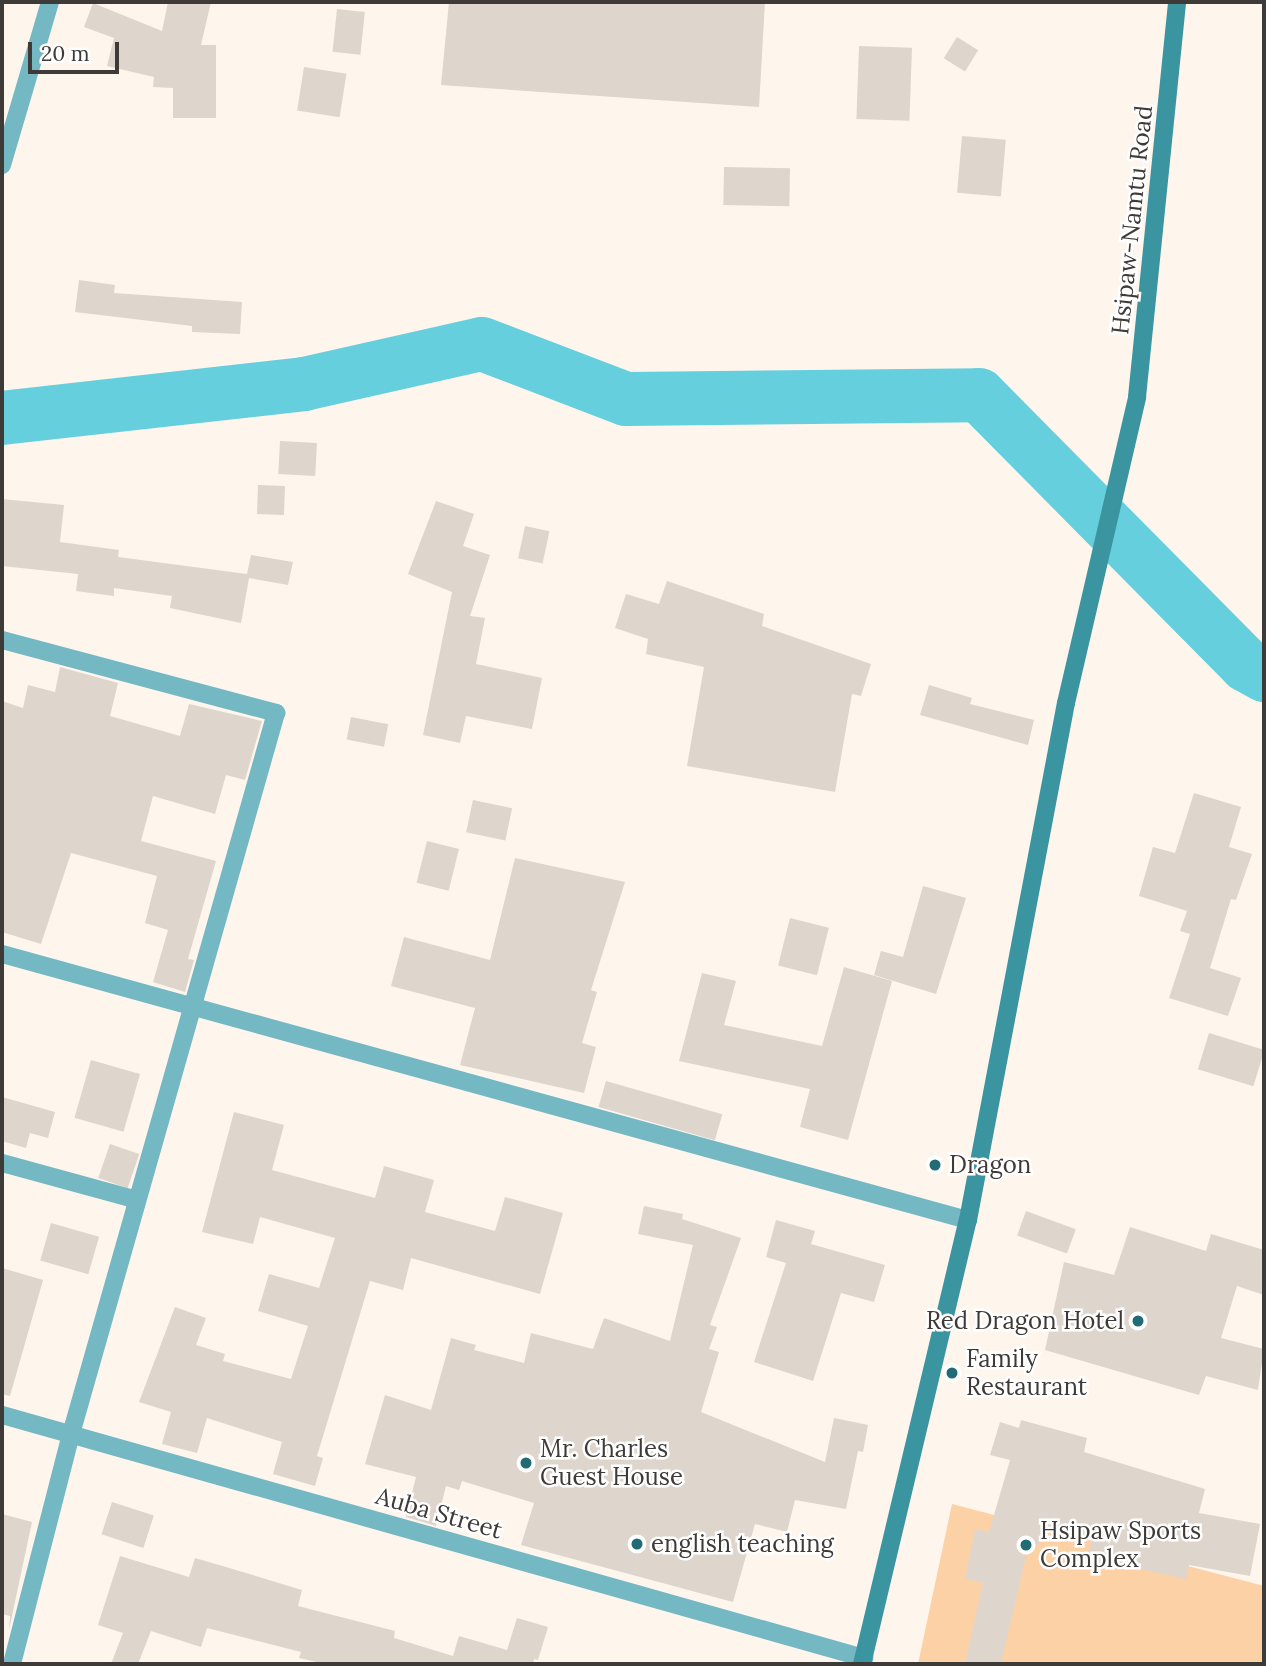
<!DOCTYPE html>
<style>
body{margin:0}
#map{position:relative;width:1266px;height:1666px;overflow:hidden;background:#fef5ed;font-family:Lora,serif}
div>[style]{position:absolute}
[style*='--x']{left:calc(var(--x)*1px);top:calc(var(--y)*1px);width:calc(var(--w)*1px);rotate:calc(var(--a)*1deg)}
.green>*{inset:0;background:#fcd1a6}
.river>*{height:54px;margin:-27px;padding:0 27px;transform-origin:27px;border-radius:27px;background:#66cfde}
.building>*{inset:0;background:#ded5cd;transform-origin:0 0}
.minor>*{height:18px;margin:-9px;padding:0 9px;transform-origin:9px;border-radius:9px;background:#73b8c2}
.secondary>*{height:18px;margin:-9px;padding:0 9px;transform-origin:9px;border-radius:9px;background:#3a95a1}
.dots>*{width:19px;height:19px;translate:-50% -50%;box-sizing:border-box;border:4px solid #fff;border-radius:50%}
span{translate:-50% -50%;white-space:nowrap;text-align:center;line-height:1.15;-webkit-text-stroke:5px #fff;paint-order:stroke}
.street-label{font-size:24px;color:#3e3a37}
.poi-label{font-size:24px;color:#3e3a37}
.left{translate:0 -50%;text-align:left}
.right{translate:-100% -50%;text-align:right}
.frame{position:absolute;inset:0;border:4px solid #3e3a37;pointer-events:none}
.scale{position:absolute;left:28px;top:42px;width:91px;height:32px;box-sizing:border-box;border:4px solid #3e3a37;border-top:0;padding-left:9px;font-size:21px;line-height:24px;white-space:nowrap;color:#3e3a37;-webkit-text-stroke:5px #fff;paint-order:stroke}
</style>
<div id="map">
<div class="green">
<i style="clip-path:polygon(952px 1504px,1264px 1586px,1264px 1664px,918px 1664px)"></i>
</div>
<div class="river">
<i style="--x:2;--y:418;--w:304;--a:-6.4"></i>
<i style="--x:304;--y:384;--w:182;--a:-12.7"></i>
<i style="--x:482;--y:344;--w:154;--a:20.9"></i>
<i style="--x:626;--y:399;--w:353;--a:-0.6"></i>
<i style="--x:979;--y:395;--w:380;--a:45.3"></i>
<i style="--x:1246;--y:665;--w:21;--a:29"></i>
</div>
<div class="building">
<i style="clip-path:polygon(168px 2px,211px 2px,201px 45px,216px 45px,216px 118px,173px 118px,173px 88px,153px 87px,154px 77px,107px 66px,114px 38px,84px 27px,93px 3px,162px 31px)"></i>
<i style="clip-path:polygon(449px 2px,765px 2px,759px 107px,441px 85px)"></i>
<i style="left:337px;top:9px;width:28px;height:43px;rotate:6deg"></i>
<i style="left:957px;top:37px;width:25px;height:25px;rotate:32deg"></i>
<i style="left:859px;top:46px;width:53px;height:73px;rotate:2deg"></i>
<i style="left:304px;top:67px;width:43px;height:44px;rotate:9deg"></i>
<i style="left:962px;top:136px;width:44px;height:57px;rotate:5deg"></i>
<i style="left:724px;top:167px;width:66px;height:38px;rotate:1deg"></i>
<i style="clip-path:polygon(79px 280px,115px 285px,114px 293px,242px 302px,240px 334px,192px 332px,192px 326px,75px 312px)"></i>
<i style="left:280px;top:441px;width:37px;height:33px;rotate:3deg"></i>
<i style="left:258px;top:485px;width:27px;height:29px;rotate:2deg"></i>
<i style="clip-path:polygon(2px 499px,64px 505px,60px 542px,119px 550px,118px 557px,247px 574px,251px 555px,293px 562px,288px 585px,249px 578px,241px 623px,170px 608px,172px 596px,114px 588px,114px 596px,76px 591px,78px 574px,2px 566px)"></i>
<i style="clip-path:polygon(436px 501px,474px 514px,463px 546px,490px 555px,470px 616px,485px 618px,476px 664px,542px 678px,532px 729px,466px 716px,460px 743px,423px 735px,452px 592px,408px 574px)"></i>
<i style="left:525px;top:526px;width:25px;height:33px;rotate:12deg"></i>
<i style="clip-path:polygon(667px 581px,764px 614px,762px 626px,871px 664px,861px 696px,852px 694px,835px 792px,687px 766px,704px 667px,646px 654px,648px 639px,615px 628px,626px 594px,659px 604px)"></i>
<i style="clip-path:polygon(60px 667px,118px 683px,110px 716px,180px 736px,189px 704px,262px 721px,245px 780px,226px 775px,215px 814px,153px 796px,141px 841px,216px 861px,188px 959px,194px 960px,185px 992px,153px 982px,168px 930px,145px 923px,157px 876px,71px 853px,41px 944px,2px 932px,2px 701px,23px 708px,28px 685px,55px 692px)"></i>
<i style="clip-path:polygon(929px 685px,972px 698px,970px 704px,1034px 720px,1028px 745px,920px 715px)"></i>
<i style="left:351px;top:717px;width:38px;height:23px;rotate:11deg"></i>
<i style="clip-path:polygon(1194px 793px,1241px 807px,1229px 847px,1252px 854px,1236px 900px,1231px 899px,1210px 968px,1241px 978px,1228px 1016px,1169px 998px,1190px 934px,1180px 931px,1187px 911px,1139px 896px,1153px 847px,1175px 853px)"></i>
<i style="left:473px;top:800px;width:40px;height:33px;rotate:12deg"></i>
<i style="left:427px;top:841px;width:33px;height:43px;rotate:14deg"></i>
<i style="clip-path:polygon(515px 858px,625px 882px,591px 990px,597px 992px,582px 1043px,596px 1047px,584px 1093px,460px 1065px,475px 1008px,391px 986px,404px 937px,490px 960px)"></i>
<i style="clip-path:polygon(923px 886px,966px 898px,936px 994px,874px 975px,881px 951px,903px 957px)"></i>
<i style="left:790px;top:918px;width:40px;height:49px;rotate:14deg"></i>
<i style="clip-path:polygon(844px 967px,892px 981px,848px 1140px,800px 1127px,810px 1089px,679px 1061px,702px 973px,736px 981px,724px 1025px,822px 1046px)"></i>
<i style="left:1209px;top:1033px;width:58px;height:38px;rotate:17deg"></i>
<i style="left:91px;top:1060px;width:51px;height:60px;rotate:16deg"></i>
<i style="left:606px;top:1081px;width:121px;height:27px;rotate:16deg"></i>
<i style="clip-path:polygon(2px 1097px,55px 1112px,48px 1138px,30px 1133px,26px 1148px,2px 1141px)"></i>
<i style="clip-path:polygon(234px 1112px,284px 1125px,272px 1170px,375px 1198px,384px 1166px,434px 1180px,425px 1212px,495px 1231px,505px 1197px,563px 1213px,540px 1294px,411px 1258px,403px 1290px,370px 1281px,317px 1456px,323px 1458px,315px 1486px,273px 1474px,282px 1442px,207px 1418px,197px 1453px,162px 1444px,171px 1412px,139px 1402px,175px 1307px,206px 1318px,196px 1345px,225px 1354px,223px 1361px,291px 1379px,308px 1326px,258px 1311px,269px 1274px,319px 1288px,335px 1238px,260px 1217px,253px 1244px,202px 1232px)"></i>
<i style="left:110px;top:1144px;width:31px;height:36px;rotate:19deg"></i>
<i style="clip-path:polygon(644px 1206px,683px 1214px,682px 1219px,741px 1238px,710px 1325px,717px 1327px,709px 1349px,719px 1352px,701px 1412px,825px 1462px,834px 1418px,868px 1425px,863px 1452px,858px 1451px,846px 1509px,795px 1500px,787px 1532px,755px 1524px,733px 1602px,521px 1545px,534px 1503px,462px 1481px,459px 1490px,446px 1486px,436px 1526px,406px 1517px,416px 1477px,365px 1464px,385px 1395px,431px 1410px,451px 1338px,476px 1345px,474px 1350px,524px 1363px,531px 1333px,593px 1349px,604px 1318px,670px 1341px,693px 1245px,638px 1234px)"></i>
<i style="left:1026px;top:1211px;width:53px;height:26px;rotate:20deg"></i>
<i style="clip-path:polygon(776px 1220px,815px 1231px,811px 1244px,885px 1265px,874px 1302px,841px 1293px,813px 1381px,754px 1362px,786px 1263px,766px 1257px)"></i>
<i style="left:51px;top:1223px;width:50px;height:39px;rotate:16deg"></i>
<i style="clip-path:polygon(1130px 1227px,1206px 1251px,1211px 1234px,1264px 1250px,1264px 1295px,1237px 1286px,1221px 1338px,1264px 1349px,1258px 1390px,1206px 1376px,1199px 1395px,1045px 1350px,1064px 1262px,1114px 1275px)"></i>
<i style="clip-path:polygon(2px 1268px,43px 1280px,10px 1396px,2px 1394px)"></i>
<i style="clip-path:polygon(1021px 1420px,1087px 1438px,1084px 1452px,1205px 1489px,1199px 1513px,1260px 1524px,1250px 1576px,1189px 1565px,1186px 1579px,1139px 1569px,1088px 1556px,1092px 1537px,1044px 1526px,1038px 1546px,1029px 1543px,1001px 1664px,965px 1664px,983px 1583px,965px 1579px,975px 1529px,989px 1532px,1010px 1460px,990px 1455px,1000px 1422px,1019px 1428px)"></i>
<i style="left:112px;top:1502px;width:44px;height:34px;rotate:18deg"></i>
<i style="clip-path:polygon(2px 1514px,32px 1522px,9px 1630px,10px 1616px,2px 1614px)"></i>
<i style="clip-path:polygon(120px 1556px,189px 1577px,195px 1558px,226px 1567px,302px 1590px,298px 1606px,395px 1631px,394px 1638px,453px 1656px,459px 1636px,507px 1650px,517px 1618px,548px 1627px,538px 1660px,534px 1659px,533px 1664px,325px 1664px,299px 1658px,301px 1652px,207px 1628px,201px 1647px,151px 1631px,138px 1664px,111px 1664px,123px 1633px,98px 1625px)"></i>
</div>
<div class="minor">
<i style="--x:2;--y:165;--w:170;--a:-73.6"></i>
<i style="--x:2;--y:640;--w:284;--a:14.9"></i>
<i style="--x:276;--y:713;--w:750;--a:105.87"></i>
<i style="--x:71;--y:1434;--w:237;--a:104.4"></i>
<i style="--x:2;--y:954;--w:1002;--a:15.4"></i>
<i style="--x:2;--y:1163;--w:140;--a:15.3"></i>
<i style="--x:2;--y:1415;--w:896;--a:15.74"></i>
</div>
<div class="secondary">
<i style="--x:862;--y:1664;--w:456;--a:-76.6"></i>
<i style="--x:968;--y:1220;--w:526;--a:-79.27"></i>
<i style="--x:1066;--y:703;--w:314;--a:-76.9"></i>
<i style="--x:1137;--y:397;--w:397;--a:-84.2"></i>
</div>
<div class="dots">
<i style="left:935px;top:1165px;background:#206b74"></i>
<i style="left:1138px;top:1321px;background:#206b74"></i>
<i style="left:952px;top:1373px;background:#206b74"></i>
<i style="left:526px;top:1463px;background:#206b74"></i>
<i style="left:637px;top:1544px;background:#206b74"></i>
<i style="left:1026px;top:1545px;background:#206b74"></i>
</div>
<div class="street-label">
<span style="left:1132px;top:220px;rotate:-84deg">Hsipaw-Namtu Road</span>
<span style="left:439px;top:1513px;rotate:16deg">Auba Street</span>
</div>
<div class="poi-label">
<span class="left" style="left:949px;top:1165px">Dragon</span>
<span class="right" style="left:1124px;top:1321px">Red Dragon Hotel</span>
<span class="left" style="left:966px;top:1373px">Family<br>Restaurant</span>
<span class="left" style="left:540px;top:1463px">Mr. Charles<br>Guest House</span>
<span class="left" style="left:1040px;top:1545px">Hsipaw Sports<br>Complex</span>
<span class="left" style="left:651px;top:1544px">english teaching</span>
</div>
<div class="frame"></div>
<div class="scale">20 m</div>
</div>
